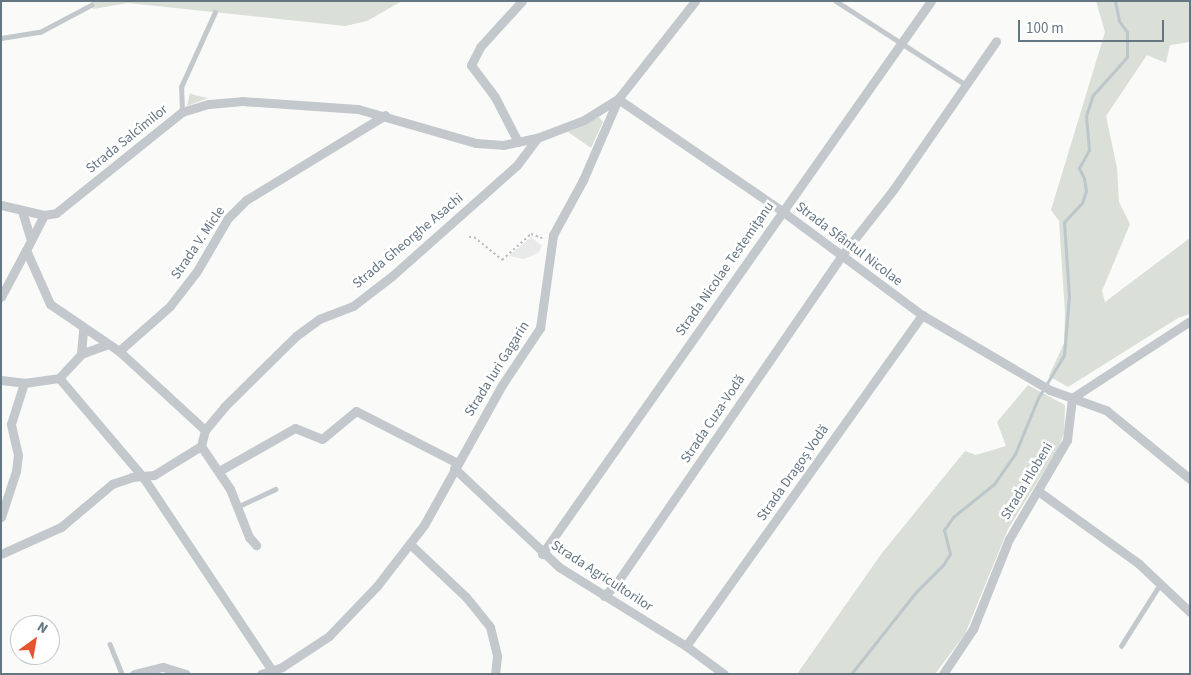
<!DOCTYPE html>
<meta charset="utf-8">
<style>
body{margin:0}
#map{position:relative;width:1191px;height:675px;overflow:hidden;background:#fafaf8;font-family:"Source Sans 3",sans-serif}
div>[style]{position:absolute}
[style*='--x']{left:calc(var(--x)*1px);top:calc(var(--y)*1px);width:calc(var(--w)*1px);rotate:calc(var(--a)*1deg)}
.built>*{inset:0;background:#e8e9e9}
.green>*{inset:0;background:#dadfd7}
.stream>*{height:3px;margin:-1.5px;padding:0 1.5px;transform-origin:1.5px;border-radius:1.5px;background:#bbc7cb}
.path>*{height:2px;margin-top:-1px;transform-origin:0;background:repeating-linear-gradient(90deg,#bbbfc2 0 2.5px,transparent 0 5px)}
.lane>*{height:4.5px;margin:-2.25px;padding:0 2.25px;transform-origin:2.25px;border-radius:2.25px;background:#c3c8cc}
.street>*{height:9px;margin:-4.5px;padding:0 4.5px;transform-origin:4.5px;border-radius:4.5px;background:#c3c8cc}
span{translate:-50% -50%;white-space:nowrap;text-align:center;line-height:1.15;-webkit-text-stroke:5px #fff;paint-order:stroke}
.street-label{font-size:14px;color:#657683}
.frame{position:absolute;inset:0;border:2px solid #657683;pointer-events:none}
.north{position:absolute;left:10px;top:615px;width:50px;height:50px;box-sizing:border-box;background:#fff;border:1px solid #c1c8cd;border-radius:50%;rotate:32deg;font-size:14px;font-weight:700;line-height:20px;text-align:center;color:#657683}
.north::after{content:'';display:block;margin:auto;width:18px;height:22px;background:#e4572e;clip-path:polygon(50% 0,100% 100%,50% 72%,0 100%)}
.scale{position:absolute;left:1018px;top:20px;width:146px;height:22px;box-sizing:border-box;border:2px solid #657683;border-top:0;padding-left:6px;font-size:15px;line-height:18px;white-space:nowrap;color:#657683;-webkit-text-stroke:4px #fff;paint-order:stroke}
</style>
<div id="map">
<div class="built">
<i style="clip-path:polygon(531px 237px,542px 246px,538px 253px,524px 259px,509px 256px)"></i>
</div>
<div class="green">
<i style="clip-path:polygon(91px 1px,402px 1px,367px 21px,345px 26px,128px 3px,93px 9px)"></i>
<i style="clip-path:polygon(1096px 1px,1190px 1px,1190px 42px,1170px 45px,1166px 63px,1147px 55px,1106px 116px,1117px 168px,1119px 202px,1130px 224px,1102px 291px,1105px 302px,1190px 238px,1190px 314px,1178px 318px,1068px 387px,1049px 376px,1064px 343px,1065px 313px,1059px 221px,1051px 210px,1105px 32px)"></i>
<i style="clip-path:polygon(190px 93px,194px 95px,208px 98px,187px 106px)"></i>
<i style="clip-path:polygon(599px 117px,603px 122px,591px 148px,568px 132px)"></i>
<i style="clip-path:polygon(1028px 385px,1065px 405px,1064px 433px,1059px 447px,1008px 529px,965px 634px,935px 674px,797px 674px,882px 553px,965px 451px,976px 455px,1006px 446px,997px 422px)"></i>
</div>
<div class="stream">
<i style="--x:851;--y:674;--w:105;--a:-51.6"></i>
<i style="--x:916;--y:592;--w:38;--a:-45"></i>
<i style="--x:943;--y:565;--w:13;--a:-58"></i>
<i style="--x:950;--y:554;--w:25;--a:-104"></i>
<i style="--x:944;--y:530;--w:16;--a:-55"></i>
<i style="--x:953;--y:517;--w:53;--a:-38.8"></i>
<i style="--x:994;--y:484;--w:37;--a:-55"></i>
<i style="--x:1015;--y:454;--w:61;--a:-67.7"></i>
<i style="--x:1038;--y:398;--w:50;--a:-58.8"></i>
<i style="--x:1064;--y:355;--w:58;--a:-85.1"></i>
<i style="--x:1069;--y:297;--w:75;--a:-93.8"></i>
<i style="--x:1064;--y:222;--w:26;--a:-47"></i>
<i style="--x:1082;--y:203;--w:13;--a:-72"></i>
<i style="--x:1086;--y:191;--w:13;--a:-99"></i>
<i style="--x:1084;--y:178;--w:11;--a:-117"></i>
<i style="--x:1079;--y:168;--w:21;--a:-61"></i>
<i style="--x:1089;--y:150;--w:34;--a:-95"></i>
<i style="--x:1086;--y:116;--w:22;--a:-72"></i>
<i style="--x:1093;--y:95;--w:51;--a:-48.2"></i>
<i style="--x:1127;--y:57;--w:25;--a:-90"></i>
<i style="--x:1127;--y:32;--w:14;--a:-126"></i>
<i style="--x:1119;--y:21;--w:20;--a:-101"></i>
</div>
<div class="path">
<i style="--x:469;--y:237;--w:5;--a:0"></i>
<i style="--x:474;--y:237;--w:36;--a:39"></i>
<i style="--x:502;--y:260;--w:39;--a:-42"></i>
<i style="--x:531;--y:234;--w:12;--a:20"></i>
</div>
<div class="lane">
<i style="--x:836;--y:1;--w:153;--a:32.8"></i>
<i style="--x:1;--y:38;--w:39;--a:-9"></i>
<i style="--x:40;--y:32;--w:58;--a:-27.9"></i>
<i style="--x:182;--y:112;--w:25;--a:-92"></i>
<i style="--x:181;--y:87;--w:82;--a:-65.6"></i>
<i style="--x:239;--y:506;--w:40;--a:-25"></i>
<i style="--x:110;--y:644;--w:32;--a:68"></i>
<i style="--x:1121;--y:646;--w:71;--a:-57.7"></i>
</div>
<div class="street">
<i style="--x:518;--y:142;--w:51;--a:-117.1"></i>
<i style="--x:495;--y:97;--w:40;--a:-127"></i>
<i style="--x:471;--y:65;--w:20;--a:-63"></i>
<i style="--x:480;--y:47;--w:62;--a:-47.6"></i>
<i style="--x:1;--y:205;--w:44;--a:13.1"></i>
<i style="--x:44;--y:215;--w:12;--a:-9"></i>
<i style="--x:56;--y:213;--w:161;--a:-38.7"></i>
<i style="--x:182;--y:112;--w:28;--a:-17"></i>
<i style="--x:209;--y:104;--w:33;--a:-5"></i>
<i style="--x:242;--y:101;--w:116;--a:3.9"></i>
<i style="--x:358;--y:109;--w:123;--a:16.1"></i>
<i style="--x:476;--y:143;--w:27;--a:4"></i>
<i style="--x:503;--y:145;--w:35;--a:-12"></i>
<i style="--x:537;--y:138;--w:50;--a:-21"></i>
<i style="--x:584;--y:120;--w:40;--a:-32"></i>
<i style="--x:618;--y:99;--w:199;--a:34.3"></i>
<i style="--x:782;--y:211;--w:174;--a:36.6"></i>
<i style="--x:922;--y:315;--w:148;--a:30.4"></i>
<i style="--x:1050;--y:390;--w:59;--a:19.7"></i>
<i style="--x:1106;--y:410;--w:109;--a:39.4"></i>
<i style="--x:22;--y:211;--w:27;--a:73"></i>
<i style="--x:44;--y:215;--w:39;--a:117"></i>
<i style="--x:26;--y:250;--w:59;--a:66"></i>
<i style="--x:50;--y:304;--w:83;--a:34.3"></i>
<i style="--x:119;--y:351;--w:117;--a:42.6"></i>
<i style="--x:1;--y:297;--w:53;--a:-62"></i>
<i style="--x:119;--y:351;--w:68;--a:-41.4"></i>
<i style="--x:170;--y:306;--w:44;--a:-52.4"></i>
<i style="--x:197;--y:271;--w:61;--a:-59.7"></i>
<i style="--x:228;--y:218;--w:25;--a:-45"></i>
<i style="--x:246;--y:200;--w:163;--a:-31.4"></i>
<i style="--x:81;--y:354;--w:25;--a:-85"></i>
<i style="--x:59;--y:378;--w:130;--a:49.7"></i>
<i style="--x:143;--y:477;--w:234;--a:56.3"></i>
<i style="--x:1;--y:380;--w:23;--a:7"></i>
<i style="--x:24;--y:383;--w:35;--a:-8"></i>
<i style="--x:59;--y:378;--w:33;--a:-47"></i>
<i style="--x:81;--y:354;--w:29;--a:-20"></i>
<i style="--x:201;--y:446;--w:52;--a:56"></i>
<i style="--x:230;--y:489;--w:52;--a:68.4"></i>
<i style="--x:249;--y:537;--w:11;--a:49"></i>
<i style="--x:454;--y:468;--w:144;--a:43.3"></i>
<i style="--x:559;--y:567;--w:150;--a:31.9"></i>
<i style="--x:686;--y:646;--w:47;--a:36.4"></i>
<i style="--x:219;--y:471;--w:87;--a:-29.5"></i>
<i style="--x:295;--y:428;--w:29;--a:22"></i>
<i style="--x:322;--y:439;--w:44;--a:-39.5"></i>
<i style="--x:356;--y:411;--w:114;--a:27.2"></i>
<i style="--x:1038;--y:491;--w:123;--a:35.8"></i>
<i style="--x:1138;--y:563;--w:71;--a:43.3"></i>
<i style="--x:1;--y:517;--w:48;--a:-71.9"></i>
<i style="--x:16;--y:471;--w:16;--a:-83"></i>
<i style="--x:18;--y:455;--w:32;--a:-103"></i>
<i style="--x:11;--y:424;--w:43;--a:-72.4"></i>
<i style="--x:411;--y:545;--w:76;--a:43.4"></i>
<i style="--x:466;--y:597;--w:38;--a:51"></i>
<i style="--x:490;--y:627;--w:30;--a:76"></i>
<i style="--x:497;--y:656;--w:18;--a:96"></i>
<i style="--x:1;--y:554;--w:66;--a:-24.2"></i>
<i style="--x:61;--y:527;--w:67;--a:-40.1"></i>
<i style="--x:112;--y:484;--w:21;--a:-19"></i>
<i style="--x:132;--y:477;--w:22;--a:-5"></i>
<i style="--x:154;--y:475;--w:55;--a:-31.7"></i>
<i style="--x:201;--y:446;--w:16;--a:-76"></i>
<i style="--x:205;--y:430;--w:30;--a:-50"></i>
<i style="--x:224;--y:407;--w:101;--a:-44.6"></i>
<i style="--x:296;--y:336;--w:29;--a:-36"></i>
<i style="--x:319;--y:319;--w:36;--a:-21"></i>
<i style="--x:353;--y:306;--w:49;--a:-37.6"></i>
<i style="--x:392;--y:276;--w:167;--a:-41.6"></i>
<i style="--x:517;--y:165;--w:34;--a:-53"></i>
<i style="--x:542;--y:554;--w:676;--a:-54.88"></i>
<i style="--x:604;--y:596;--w:17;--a:-45"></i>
<i style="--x:616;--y:584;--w:399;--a:-55.5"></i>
<i style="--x:842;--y:255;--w:83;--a:-51.9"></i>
<i style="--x:893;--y:190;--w:181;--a:-55.3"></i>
<i style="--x:686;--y:646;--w:407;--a:-54.5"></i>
<i style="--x:134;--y:674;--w:30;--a:-14"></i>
<i style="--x:163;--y:667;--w:24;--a:17"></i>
<i style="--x:261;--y:674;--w:22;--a:-18"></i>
<i style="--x:282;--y:667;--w:56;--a:-33.4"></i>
<i style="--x:329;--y:636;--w:69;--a:-46.2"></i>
<i style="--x:377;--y:586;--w:77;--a:-52.4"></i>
<i style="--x:424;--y:525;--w:160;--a:-60.9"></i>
<i style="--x:502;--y:385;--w:69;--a:-56.3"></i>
<i style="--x:540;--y:328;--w:94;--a:-82"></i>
<i style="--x:553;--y:235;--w:63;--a:-61.4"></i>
<i style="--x:583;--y:180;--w:88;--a:-66.6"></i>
<i style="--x:618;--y:99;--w:125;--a:-51.8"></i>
<i style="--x:943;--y:674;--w:54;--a:-56.3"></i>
<i style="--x:973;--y:629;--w:97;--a:-68.2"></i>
<i style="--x:1009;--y:539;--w:115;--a:-59.6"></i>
<i style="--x:1067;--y:440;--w:42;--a:-83.2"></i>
<i style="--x:1072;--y:398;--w:141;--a:-33.1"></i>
</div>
<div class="street-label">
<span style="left:127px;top:139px;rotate:-39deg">Strada Salcîmilor</span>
<span style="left:408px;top:241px;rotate:-40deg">Strada Gheorghe Asachi</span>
<span style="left:198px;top:243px;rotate:-56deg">Strada V. Micle</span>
<span style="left:849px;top:244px;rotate:37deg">Strada Sfântul Nicolae</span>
<span style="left:725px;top:269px;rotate:-55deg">Strada Nicolae Testemițanu</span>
<span style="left:497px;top:369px;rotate:-58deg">Strada Iuri Gagarin</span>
<span style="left:713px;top:419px;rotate:-56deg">Strada Cuza-Vodă</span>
<span style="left:793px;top:473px;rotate:-55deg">Strada Dragoș Vodă</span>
<span style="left:1027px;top:481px;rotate:-59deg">Strada Hlobeni</span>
<span style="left:602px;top:576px;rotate:33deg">Strada Agricultorilor</span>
</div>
<div class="frame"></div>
<div class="north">N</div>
<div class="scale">100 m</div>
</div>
